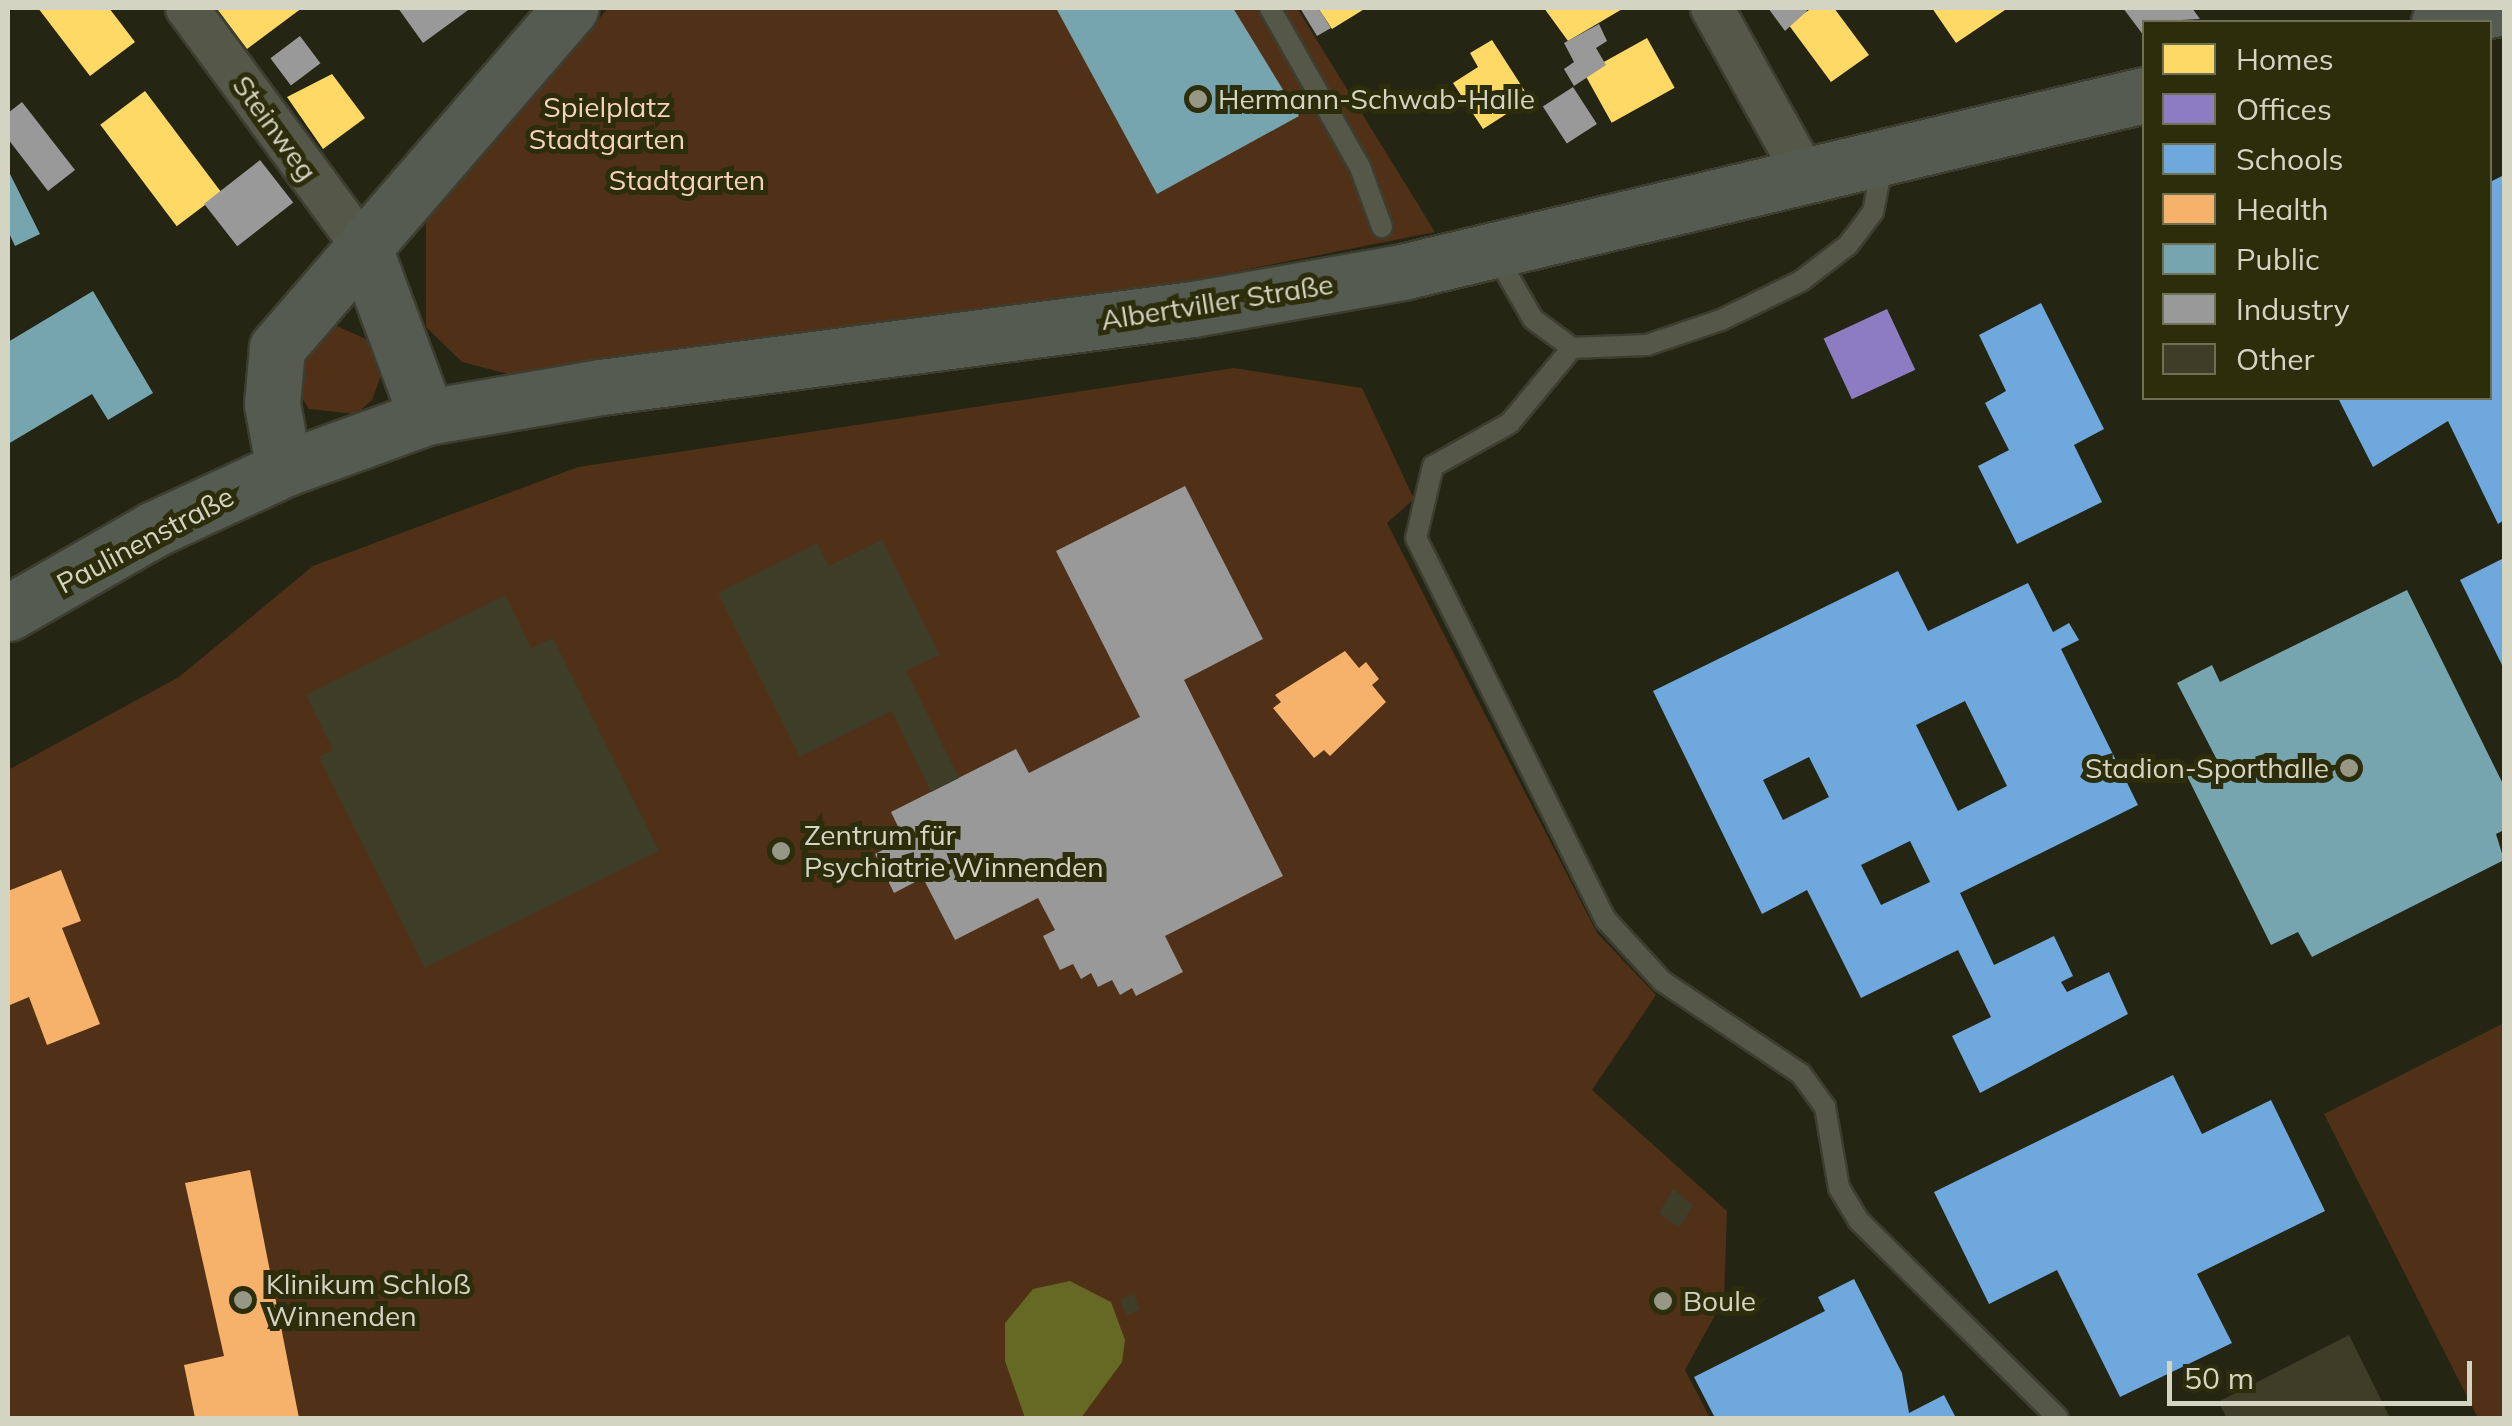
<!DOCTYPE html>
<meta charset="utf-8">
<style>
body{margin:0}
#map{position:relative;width:2512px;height:1426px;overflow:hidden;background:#242513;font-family:Mulish,sans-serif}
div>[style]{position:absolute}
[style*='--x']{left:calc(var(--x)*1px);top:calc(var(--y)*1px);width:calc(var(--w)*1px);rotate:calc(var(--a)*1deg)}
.green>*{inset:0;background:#513018}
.water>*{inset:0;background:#656923}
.homes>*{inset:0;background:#ffd966;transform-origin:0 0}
.offices>*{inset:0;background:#8e7cc3;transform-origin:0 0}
.schools>*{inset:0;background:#6fa8dc}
.health>*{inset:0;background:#f6b26b}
.public>*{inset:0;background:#76a5af}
.industry>*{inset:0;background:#999;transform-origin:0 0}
.building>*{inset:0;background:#3e3d28;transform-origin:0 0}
.roads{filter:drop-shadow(2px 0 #3d3e30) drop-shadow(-2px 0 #3d3e30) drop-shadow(0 2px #3d3e30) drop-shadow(0 -2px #3d3e30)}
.lane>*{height:20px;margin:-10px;padding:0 10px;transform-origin:10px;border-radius:10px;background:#555748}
.street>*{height:42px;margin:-21px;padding:0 21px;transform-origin:21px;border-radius:21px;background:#555748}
.secondary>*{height:55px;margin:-27.5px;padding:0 27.5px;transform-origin:27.5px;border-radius:27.5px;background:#555b51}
.dots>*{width:28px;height:28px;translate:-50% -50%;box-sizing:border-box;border:5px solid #2b2d0b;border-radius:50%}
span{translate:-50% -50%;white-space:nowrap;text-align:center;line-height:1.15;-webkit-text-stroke:10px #2b2d0b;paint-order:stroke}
.poi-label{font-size:28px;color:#d3d5c2}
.left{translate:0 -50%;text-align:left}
.right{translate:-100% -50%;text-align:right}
.park-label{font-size:28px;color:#f6d2bc}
.street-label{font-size:28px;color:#d3d5c2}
.frame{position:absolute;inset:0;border:10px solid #d3d5c2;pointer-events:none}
.legend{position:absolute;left:2142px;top:20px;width:350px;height:380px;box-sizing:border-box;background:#2b2d0b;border:2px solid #6e7054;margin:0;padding:12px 18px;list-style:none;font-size:30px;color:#d3d5c2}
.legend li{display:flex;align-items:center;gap:20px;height:50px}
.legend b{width:50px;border:2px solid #6e7054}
.scale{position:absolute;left:2167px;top:1361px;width:305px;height:45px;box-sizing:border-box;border:5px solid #d3d5c2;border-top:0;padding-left:12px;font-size:30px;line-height:35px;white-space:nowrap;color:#d3d5c2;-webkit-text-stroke:8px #2b2d0b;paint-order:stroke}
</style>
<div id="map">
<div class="green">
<i style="clip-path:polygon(608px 8px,1297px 8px,1435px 232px,1098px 299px,512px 375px,462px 362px,426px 327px,426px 219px)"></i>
<i style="clip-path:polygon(328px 322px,377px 344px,383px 370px,372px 400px,356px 414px,309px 409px,293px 384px,295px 354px)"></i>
<i style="clip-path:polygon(1234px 368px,1362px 388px,1414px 499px,1387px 523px,1597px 933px,1656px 995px,1592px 1090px,1727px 1211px,1724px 1299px,1685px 1370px,1710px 1418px,8px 1418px,8px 770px,179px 677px,313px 566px,578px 467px)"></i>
<i style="clip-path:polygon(2504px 1023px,2504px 1418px,2478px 1418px,2324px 1114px)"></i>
</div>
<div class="water">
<i style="clip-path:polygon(1070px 1281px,1111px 1302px,1125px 1340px,1122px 1362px,1081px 1418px,1025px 1418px,1005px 1361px,1005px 1323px,1033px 1289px)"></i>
</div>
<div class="homes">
<i style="clip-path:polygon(38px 8px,109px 8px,135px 42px,90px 76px)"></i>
<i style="clip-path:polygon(216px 8px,302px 8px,247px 49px)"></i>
<i style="clip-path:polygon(1318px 8px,1366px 8px,1332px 29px)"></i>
<i style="clip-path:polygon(1544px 8px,1624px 8px,1568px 41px)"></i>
<i style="clip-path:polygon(1812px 8px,1834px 8px,1869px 55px,1831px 82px,1788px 24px)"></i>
<i style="clip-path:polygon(1932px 8px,2008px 8px,1956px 43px)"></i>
<i style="left:1647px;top:38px;width:57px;height:72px;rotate:61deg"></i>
<i style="clip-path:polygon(1492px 40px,1530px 99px,1483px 129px,1453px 83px,1478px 67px,1470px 53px)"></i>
<i style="clip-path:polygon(332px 74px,365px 118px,323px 149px,287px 97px)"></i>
<i style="left:145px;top:91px;width:127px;height:56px;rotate:53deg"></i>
</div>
<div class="offices">
<i style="left:1887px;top:309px;width:67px;height:70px;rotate:65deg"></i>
</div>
<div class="schools">
<i style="clip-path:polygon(2504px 175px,2504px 520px,2498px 524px,2448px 421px,2373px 467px,2338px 398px,2490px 398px,2490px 182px)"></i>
<i style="clip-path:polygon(2041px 303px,2104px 429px,2074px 445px,2102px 502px,2017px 544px,1978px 466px,2009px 450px,1985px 403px,2006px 391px,1979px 335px)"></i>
<i style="clip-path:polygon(2504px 558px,2504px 669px,2460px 580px)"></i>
<i style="clip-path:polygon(evenodd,1898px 571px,1928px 631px,2028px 583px,2053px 632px,2069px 623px,2079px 640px,2061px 649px,2138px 805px,1960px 893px,1994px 965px,2054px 936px,2073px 976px,2061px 982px,2067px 992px,2109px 972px,2128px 1014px,1980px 1093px,1952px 1036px,1991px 1017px,1958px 950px,1861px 998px,1807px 890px,1762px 914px,1653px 691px,1898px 571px,1965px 701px,2007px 786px,1958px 811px,1916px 725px,1965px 701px,1898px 571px,1809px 757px,1829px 797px,1783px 820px,1763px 780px,1809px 757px,1898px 571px,1910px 841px,1930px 882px,1881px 905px,1861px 865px,1910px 841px)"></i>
<i style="clip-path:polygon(2173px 1075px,2202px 1134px,2271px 1100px,2325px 1211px,2197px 1274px,2232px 1343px,2120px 1397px,2057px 1270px,1989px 1304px,1934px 1192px)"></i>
<i style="clip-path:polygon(1854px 1279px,1902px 1373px,1909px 1413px,1944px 1395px,1956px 1418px,1715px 1418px,1694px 1377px,1825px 1311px,1818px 1297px)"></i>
</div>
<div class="health">
<i style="clip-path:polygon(1345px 651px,1359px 668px,1366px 662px,1379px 679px,1372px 685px,1386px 702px,1330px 756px,1324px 750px,1314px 758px,1273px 708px,1281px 702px,1275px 695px)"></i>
<i style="clip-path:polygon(61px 870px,81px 921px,62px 928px,100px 1024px,47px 1045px,29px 997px,10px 1005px,8px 1000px,8px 891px)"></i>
<i style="clip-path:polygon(250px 1170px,299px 1418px,195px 1418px,184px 1365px,224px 1356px,185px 1183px)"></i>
</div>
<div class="public">
<i style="clip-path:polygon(1056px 8px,1233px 8px,1299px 116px,1157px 194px)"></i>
<i style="clip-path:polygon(8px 170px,40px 234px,15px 246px,8px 231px)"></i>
<i style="clip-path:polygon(93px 291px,153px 393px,108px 420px,92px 394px,8px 444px,8px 342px)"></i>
<i style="clip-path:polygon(2407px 590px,2504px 786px,2504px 830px,2496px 834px,2504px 860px,2312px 957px,2298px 932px,2271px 945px,2187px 776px,2217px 760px,2177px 683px,2212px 665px,2220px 682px)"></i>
</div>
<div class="industry">
<i style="clip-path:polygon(398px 8px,471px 8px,423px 43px)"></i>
<i style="clip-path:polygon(1300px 8px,1318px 8px,1331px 28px,1317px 36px)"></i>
<i style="clip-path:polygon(1768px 8px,1805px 8px,1807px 11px,1785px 31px)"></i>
<i style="clip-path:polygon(2123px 8px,2192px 8px,2200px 19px,2144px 22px,2144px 36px)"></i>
<i style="clip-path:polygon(1599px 24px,1607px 41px,1596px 48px,1606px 65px,1574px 86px,1564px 69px,1574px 62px,1564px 43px)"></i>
<i style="left:300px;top:36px;width:34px;height:37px;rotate:53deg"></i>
<i style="left:1573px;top:87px;width:44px;height:36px;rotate:57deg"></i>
<i style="clip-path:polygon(22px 102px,75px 170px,48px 191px,8px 139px,8px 113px)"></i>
<i style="left:260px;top:160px;width:54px;height:71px;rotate:52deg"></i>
<i style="clip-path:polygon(1185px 486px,1263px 639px,1184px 680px,1283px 876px,1165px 936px,1183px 972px,1136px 996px,1132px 988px,1120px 995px,1112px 980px,1098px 987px,1091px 973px,1081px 979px,1073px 964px,1060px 970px,1043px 936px,1055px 930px,1038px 898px,955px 940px,923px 878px,894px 893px,875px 854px,904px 839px,891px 812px,1016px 749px,1029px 773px,1140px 717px,1056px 551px)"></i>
</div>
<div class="building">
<i style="clip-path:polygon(882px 540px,940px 655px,906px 671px,959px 778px,931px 792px,892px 711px,800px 757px,718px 593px,817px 543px,829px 566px)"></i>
<i style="clip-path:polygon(505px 595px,531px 648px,553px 638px,659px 851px,425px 968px,319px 757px,333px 750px,306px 695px)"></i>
<i style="clip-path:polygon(1673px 1189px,1693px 1205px,1679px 1228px,1659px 1213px)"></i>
<i style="left:1134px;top:1294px;width:17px;height:15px;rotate:69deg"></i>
<i style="clip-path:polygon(2349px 1335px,2390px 1418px,2227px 1418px,2218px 1402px)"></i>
</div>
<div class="roads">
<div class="lane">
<i style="--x:1270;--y:8;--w:183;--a:60.5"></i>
<i style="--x:1360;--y:167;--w:64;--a:69.9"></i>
<i style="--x:1495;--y:253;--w:76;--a:60.1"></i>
<i style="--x:1533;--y:319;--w:49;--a:36.6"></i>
<i style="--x:1572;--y:348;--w:75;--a:-2.3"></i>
<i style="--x:1647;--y:345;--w:78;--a:-18.7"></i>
<i style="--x:1721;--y:320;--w:89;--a:-26"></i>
<i style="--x:1801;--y:281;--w:59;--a:-37.5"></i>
<i style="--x:1848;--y:245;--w:41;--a:-52.9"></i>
<i style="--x:1873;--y:212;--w:52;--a:-78.9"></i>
<i style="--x:1572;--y:348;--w:97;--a:129.6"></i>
<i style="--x:1510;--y:423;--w:88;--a:150.8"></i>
<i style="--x:1433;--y:466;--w:74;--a:103.3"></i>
<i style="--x:1416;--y:538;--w:427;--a:63.6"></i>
<i style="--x:1606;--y:920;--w:83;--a:47.4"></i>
<i style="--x:1662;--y:981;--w:167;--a:33.8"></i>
<i style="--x:1801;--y:1074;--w:41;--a:54"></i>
<i style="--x:1825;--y:1107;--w:82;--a:80.2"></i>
<i style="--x:1839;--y:1188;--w:37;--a:59"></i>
<i style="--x:1858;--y:1220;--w:281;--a:44.7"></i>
</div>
<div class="street">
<i style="--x:187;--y:8;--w:298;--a:53.6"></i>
<i style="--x:1712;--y:8;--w:196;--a:60.9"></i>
</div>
<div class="secondary">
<i style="--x:2439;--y:22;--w:60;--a:-13.6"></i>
<i style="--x:364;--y:248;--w:180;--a:69.6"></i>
<i style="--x:284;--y:469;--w:66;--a:-100.5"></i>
<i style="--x:272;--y:404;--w:56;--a:-84.9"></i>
<i style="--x:277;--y:348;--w:449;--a:-49.2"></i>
<i style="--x:8;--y:613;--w:168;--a:-29.9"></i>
<i style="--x:154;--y:529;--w:143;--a:-24.8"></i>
<i style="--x:284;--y:469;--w:152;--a:-20"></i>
<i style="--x:427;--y:417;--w:177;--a:-9.8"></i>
<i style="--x:601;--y:387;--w:597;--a:-7.51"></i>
<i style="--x:1193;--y:309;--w:212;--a:-10"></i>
<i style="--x:1402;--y:272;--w:763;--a:-13.42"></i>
</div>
</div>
<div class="dots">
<i style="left:1198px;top:99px;background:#969785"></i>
<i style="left:2349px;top:768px;background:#969785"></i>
<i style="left:781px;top:851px;background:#969785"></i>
<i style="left:243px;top:1300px;background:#969785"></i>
<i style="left:1663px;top:1301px;background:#969785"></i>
</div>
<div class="poi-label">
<span class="left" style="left:1218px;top:99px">Hermann-Schwab-Halle</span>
<span class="right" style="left:2329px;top:768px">Stadion-Sporthalle</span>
<span class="left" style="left:804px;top:851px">Zentrum für<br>Psychiatrie Winnenden</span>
<span class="left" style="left:266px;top:1300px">Klinikum Schloß<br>Winnenden</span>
<span class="left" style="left:1683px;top:1301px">Boule</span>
</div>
<div class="park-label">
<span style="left:607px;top:123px">Spielplatz<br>Stadtgarten</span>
<span style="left:687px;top:180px">Stadtgarten</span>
</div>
<div class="street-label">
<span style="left:275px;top:128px;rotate:54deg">Steinweg</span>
<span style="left:1217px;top:302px;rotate:-9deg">Albertviller Straße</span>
<span style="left:145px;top:540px;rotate:-28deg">Paulinenstraße</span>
</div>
<div class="frame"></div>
<ul class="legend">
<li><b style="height:28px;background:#ffd966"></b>Homes</li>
<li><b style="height:28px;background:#8e7cc3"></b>Offices</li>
<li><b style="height:28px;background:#6fa8dc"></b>Schools</li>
<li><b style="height:28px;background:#f6b26b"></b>Health</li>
<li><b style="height:28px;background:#76a5af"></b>Public</li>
<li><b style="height:28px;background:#999"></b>Industry</li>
<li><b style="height:28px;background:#3e3d28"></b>Other</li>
</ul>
<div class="scale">50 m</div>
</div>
